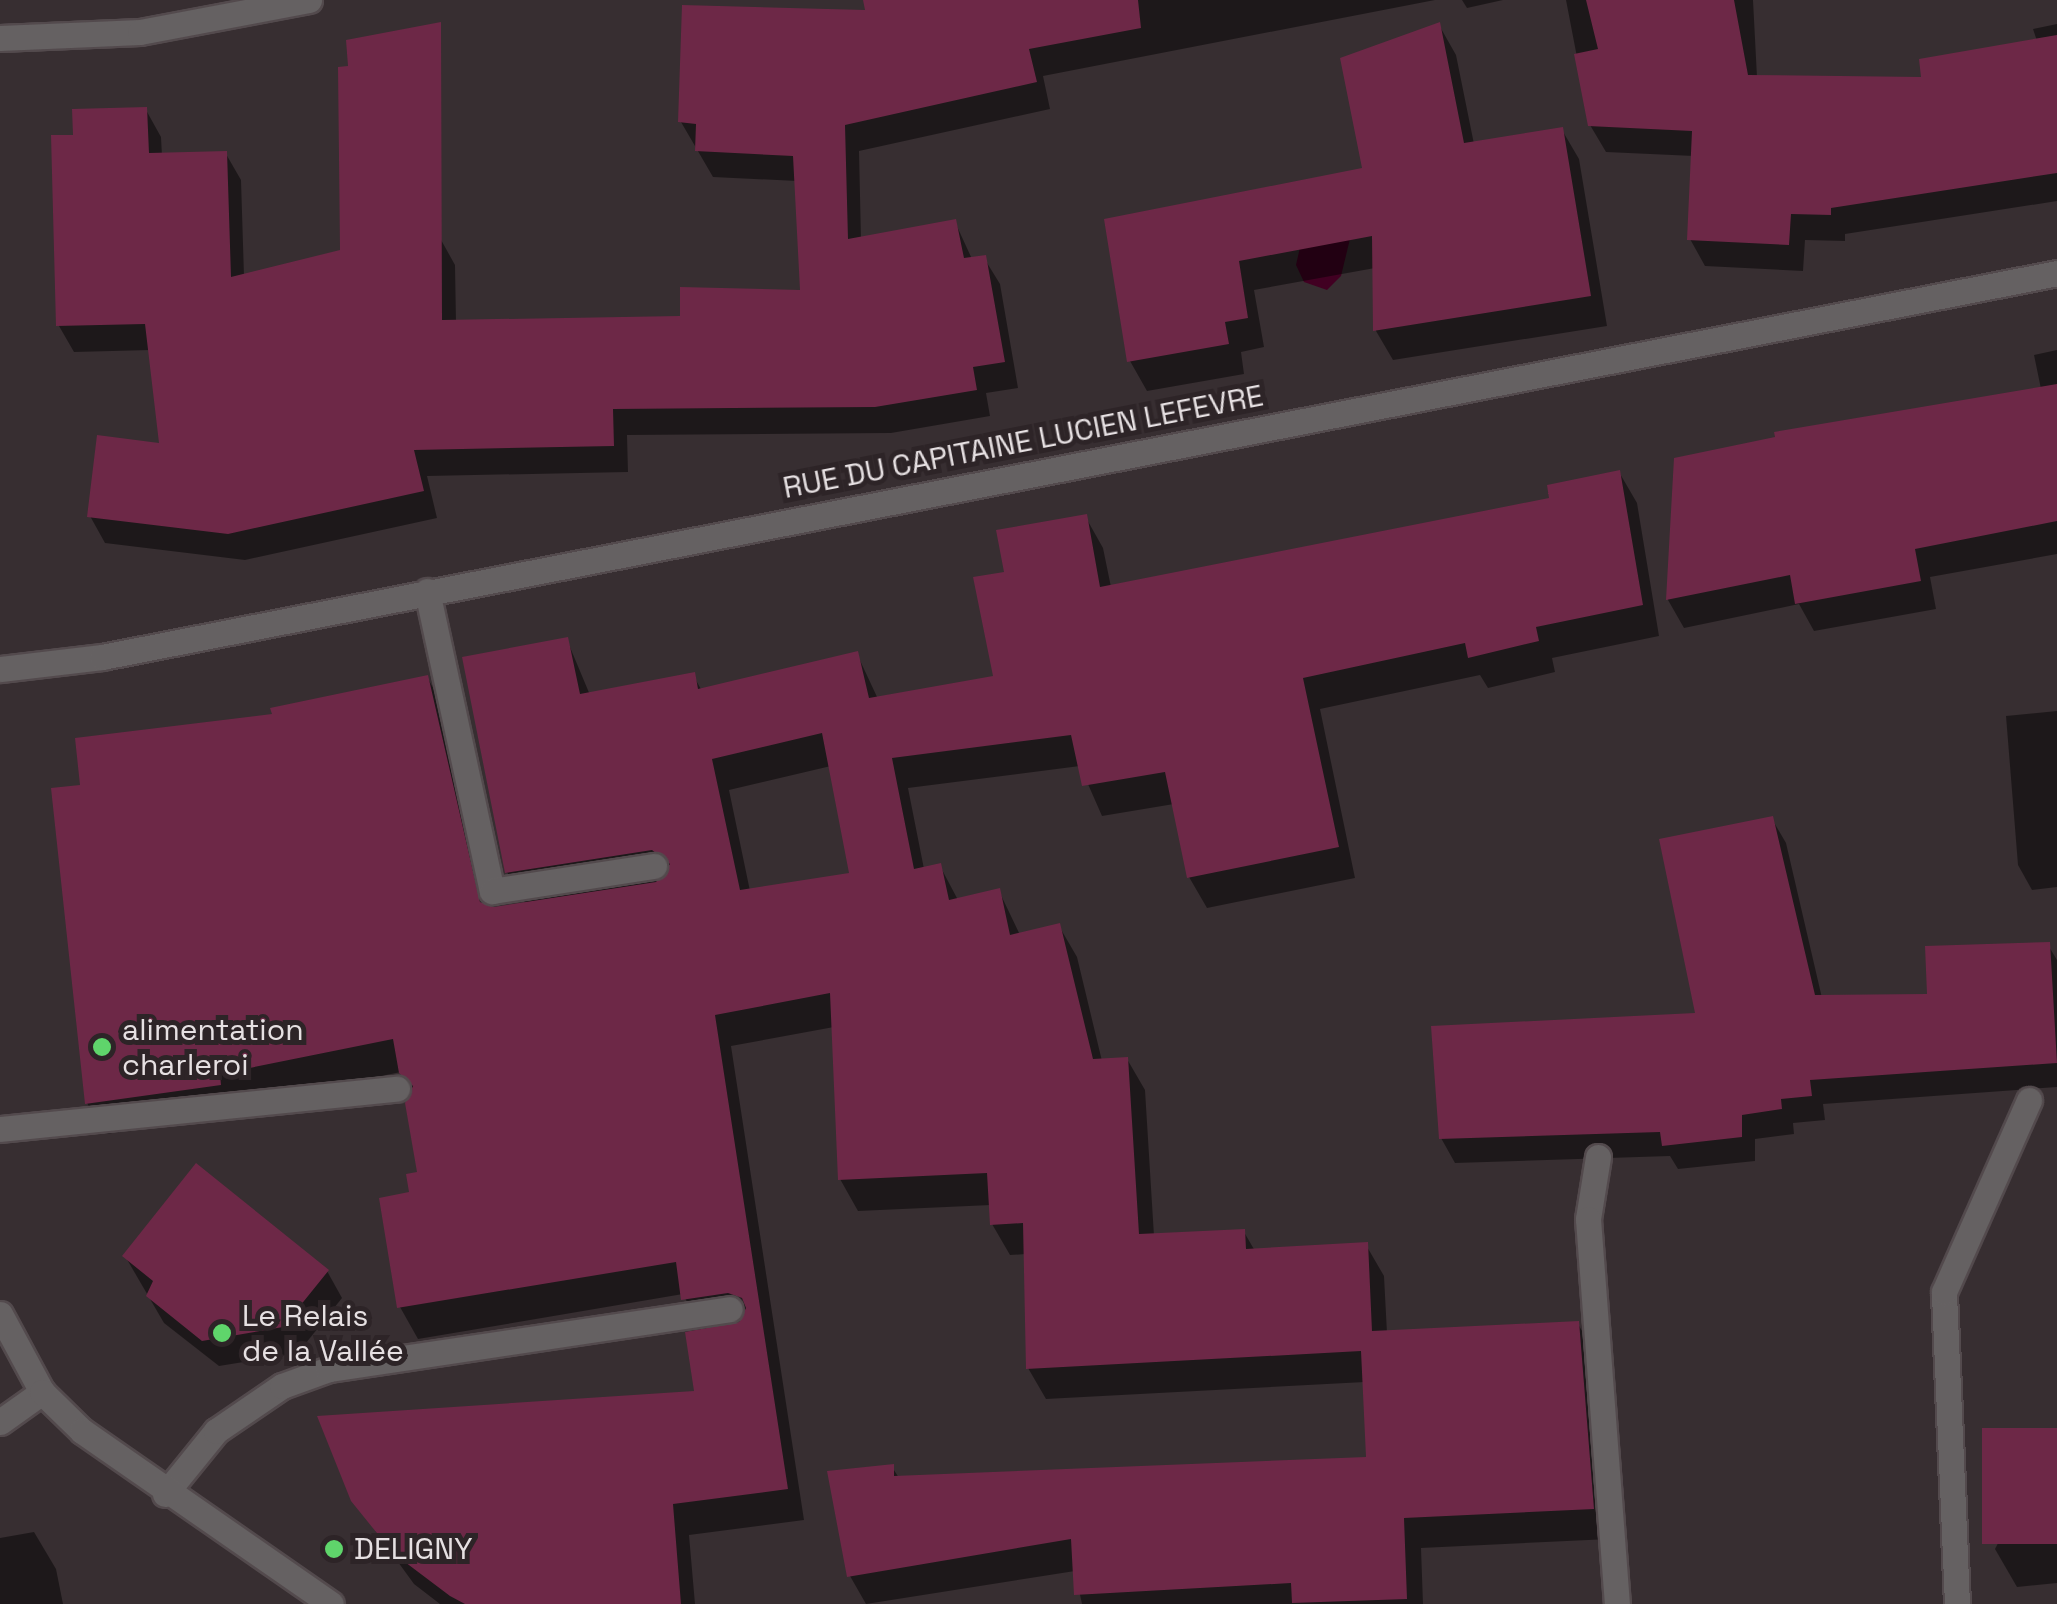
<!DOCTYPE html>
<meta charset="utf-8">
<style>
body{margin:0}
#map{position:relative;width:2057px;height:1604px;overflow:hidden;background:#372e31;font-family:"Space Grotesk",sans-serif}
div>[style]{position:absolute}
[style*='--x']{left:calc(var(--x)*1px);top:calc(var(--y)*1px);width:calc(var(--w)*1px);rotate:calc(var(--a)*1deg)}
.water>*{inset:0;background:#410022}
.shadow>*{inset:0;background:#0007}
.building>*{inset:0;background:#6d2847;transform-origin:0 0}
.roads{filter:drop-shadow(2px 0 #534a4d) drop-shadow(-2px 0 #534a4d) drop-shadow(0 2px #534a4d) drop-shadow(0 -2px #534a4d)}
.service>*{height:25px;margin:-12.5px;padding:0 12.5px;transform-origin:12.5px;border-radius:12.5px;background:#656162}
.minor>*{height:25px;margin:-12.5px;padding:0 12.5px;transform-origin:12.5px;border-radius:12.5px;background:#656162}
.tertiary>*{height:25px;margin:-12.5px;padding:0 12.5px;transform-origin:12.5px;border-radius:12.5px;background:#656162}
.dots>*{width:28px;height:28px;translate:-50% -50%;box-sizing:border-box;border:5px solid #2d2427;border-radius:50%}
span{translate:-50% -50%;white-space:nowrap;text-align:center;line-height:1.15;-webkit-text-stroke:10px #2d2427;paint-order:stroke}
.street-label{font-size:30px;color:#e6e0e2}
.poi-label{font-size:30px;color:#e6e0e2}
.left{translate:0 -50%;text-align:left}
</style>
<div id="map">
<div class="water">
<i style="clip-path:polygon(1308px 212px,1356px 214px,1341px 276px,1327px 290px,1304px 282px,1296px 265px)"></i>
</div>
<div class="shadow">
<i style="clip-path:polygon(865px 0,1435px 0,1043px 76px,1050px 109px,859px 151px,861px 239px,955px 222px,972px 259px,984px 258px,1000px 284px,1018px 388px,986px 393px,990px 416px,891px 433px,627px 435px,628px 472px,427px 476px,437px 518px,245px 560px,105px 543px,90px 516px,162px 446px,151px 350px,74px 352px,59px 326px,75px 137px,146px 110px,161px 137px,162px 156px,226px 154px,241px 180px,244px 276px,440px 238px,455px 265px,456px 322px,682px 318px,802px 293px,797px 181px,713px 177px,681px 122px,868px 13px)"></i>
<i style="clip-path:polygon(1462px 0,1503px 0,1467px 8px)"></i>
<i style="clip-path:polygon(1566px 0,1753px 0,1757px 77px,1924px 80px,2037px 41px,2033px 29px,2057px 24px,2057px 201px,1845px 234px,1845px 241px,1805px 240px,1803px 271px,1705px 266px,1690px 239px,1694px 156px,1606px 152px,1590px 125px)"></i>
<i style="clip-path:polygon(1439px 25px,1456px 55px,1474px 144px,1562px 130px,1579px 159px,1607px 326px,1393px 360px,1376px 331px,1375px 268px,1254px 290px,1264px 347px,1241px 352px,1244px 374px,1147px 391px,1130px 361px,1107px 221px,1365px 170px)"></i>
<i style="clip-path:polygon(2057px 350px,2057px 554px,1930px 577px,1936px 609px,1814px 631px,1799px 604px,1684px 628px,1668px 600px,1676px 460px,2041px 389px,2034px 355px)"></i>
<i style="clip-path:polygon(evenodd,1619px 472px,1637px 503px,1659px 636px,1552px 658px,1555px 672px,1488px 688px,1480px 675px,1320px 709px,1355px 878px,1207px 908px,1189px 877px,1174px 804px,1102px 816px,1080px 766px,908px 788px,924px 869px,940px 866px,958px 900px,999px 891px,1020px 935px,1059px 926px,1077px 957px,1102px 1061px,1127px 1059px,1145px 1090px,1154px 1236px,1244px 1232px,1255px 1251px,1366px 1245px,1384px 1276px,1387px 1333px,1578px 1324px,1596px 1355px,1610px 1539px,1421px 1548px,1423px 1604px,1082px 1604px,1075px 1571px,866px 1604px,850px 1576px,892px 1467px,899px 1478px,1369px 1460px,1365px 1382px,1046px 1399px,1028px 1368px,1026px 1254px,1010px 1255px,992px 1224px,991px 1205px,858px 1211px,840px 1179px,834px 1027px,731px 1046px,804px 1520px,689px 1535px,695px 1604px,440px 1604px,414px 1584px,353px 1500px,697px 1393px,702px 1332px,683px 1294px,418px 1339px,400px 1307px,412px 1194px,420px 1174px,413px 1092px,401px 1072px,236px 1105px,237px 1116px,105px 1134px,87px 1103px,83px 787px,275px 717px,427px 677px,445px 709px,491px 908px,526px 905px,507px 872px,567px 640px,590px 695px,693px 675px,702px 691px,857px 654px,878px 699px,996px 678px,1007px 574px,1085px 516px,1103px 548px,1111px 587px,1552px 500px,1619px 472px,831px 766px,852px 875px,750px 891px,729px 790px,831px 766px)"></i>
<i style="clip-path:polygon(2057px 711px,2057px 887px,2032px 890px,2018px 865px,2006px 716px)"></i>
<i style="clip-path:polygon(1772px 819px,1786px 843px,1822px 998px,1930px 996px,2048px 945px,2057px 960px,2057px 1087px,1823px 1104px,1825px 1120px,1793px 1123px,1794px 1134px,1755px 1139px,1755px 1161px,1678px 1169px,1670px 1156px,1455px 1163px,1441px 1138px,1698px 1015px)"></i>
<i style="clip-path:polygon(125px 1256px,327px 1271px,342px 1298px,298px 1353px,219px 1366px,164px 1323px)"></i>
<i style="clip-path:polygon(2057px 1430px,2057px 1583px,2017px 1587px,1995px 1549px)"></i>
<i style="clip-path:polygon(34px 1532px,56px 1569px,63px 1604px,0 1604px,0 1538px)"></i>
</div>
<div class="building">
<i style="clip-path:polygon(863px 0,1138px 0,1141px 28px,1029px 49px,1037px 82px,845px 125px,848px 239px,956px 219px,964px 258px,986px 255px,1005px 362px,973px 367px,977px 390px,875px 407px,613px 409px,614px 446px,414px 450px,424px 491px,228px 534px,87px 517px,97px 435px,159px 443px,145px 324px,56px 326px,51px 135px,73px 135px,72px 109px,147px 107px,149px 153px,227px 151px,231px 277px,340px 250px,338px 67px,348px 66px,346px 40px,441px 22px,442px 320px,680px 316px,680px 287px,800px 290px,793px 156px,695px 151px,696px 124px,678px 122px,682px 5px,865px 10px)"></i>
<i style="clip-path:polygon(1586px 0,1734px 0,1748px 75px,1921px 77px,1919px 59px,2057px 35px,2057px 173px,1831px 208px,1831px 215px,1791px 214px,1789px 245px,1687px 240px,1692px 131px,1588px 126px,1574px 54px,1598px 49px)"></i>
<i style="clip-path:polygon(1440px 22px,1464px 143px,1563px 127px,1591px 296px,1373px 331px,1372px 236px,1239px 261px,1248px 318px,1225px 322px,1229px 344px,1127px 362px,1104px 219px,1362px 168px,1340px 58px)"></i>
<i style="clip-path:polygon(2057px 384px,2057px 521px,1915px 549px,1921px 581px,1795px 604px,1790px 575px,1666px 600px,1674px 458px,1775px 437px,1774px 432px)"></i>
<i style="clip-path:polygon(evenodd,1620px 470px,1643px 605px,1536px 627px,1539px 641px,1468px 658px,1465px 643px,1303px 678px,1339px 847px,1187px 878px,1165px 772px,1082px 786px,1071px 735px,892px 758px,914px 869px,941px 863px,949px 900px,1000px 888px,1010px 935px,1060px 923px,1093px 1059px,1128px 1057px,1139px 1234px,1245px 1229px,1246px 1249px,1368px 1242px,1372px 1331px,1579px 1321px,1594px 1509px,1404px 1518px,1407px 1599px,1292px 1603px,1291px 1583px,1074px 1595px,1071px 1539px,847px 1577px,827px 1471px,894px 1464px,894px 1476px,1366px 1457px,1361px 1351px,1026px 1369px,1023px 1223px,990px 1225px,987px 1173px,838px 1180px,830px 993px,715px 1015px,788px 1489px,673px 1504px,681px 1604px,465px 1604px,450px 1596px,393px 1553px,351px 1501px,317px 1416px,694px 1391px,685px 1332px,739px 1322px,746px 1308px,742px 1298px,728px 1293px,681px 1300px,676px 1262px,397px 1308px,379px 1198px,409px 1192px,406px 1174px,417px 1172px,405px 1103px,413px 1086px,399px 1073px,393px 1039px,220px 1074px,221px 1085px,85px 1104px,51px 788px,80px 785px,75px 738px,272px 714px,270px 708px,428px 675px,480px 902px,494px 907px,656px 882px,670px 864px,652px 850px,505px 873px,462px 657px,568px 637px,580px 694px,695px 672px,698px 689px,858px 651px,869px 698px,993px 676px,973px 577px,1004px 572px,996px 530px,1087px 514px,1100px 587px,1549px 498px,1547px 485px,1620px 470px,822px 733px,849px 873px,740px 890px,712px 759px,822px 733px)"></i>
<i style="clip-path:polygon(1773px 816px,1815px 995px,1927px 994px,1925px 946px,2050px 942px,2057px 1063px,1810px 1080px,1812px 1096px,1781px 1099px,1782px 1109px,1742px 1115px,1742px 1137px,1662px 1146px,1660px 1132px,1439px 1139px,1431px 1026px,1695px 1013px,1659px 839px)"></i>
<i style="clip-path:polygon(196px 1163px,329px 1270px,283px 1327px,202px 1341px,146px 1296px,153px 1281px,122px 1256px)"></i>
<i style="left:2057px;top:1428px;width:116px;height:75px;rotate:90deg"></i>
</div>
<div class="roads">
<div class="service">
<i style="--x:427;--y:591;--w:307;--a:77.8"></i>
<i style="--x:492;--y:891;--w:164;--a:-8.8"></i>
<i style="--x:0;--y:1129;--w:399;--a:-5.8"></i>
<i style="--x:1598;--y:1157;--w:63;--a:99.2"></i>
<i style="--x:1588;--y:1219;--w:386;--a:85.7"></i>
<i style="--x:165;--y:1494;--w:81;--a:-51"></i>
<i style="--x:216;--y:1431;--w:80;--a:-34.3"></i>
<i style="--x:282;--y:1386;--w:50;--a:-19.9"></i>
<i style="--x:329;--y:1369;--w:405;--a:-8.5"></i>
<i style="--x:1957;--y:1604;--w:312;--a:-92.4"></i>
<i style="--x:1944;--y:1292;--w:210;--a:-66.1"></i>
</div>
<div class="minor">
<i style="--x:0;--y:38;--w:140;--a:-2.5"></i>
<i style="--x:140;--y:32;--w:172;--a:-10.7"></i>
<i style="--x:0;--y:669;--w:103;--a:-6.7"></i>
<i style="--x:102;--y:657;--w:1992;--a:-11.11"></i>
<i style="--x:0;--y:1422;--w:52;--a:-35.5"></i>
</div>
<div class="tertiary">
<i style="--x:0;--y:1314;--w:89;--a:61.7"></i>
<i style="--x:42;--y:1392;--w:56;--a:44.3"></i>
<i style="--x:82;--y:1431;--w:303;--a:34.8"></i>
</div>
</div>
<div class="dots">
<i style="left:102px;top:1047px;background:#5fd56b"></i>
<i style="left:222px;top:1333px;background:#5fd56b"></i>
<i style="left:334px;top:1549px;background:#5fd56b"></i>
</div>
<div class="street-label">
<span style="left:1023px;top:442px;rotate:-11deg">RUE DU CAPITAINE LUCIEN LEFEVRE</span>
</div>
<div class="poi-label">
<span class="left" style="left:122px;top:1047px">alimentation<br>charleroi</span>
<span class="left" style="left:242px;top:1333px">Le Relais<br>de la Vallée</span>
<span class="left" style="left:354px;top:1549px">DELIGNY</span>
</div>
</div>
